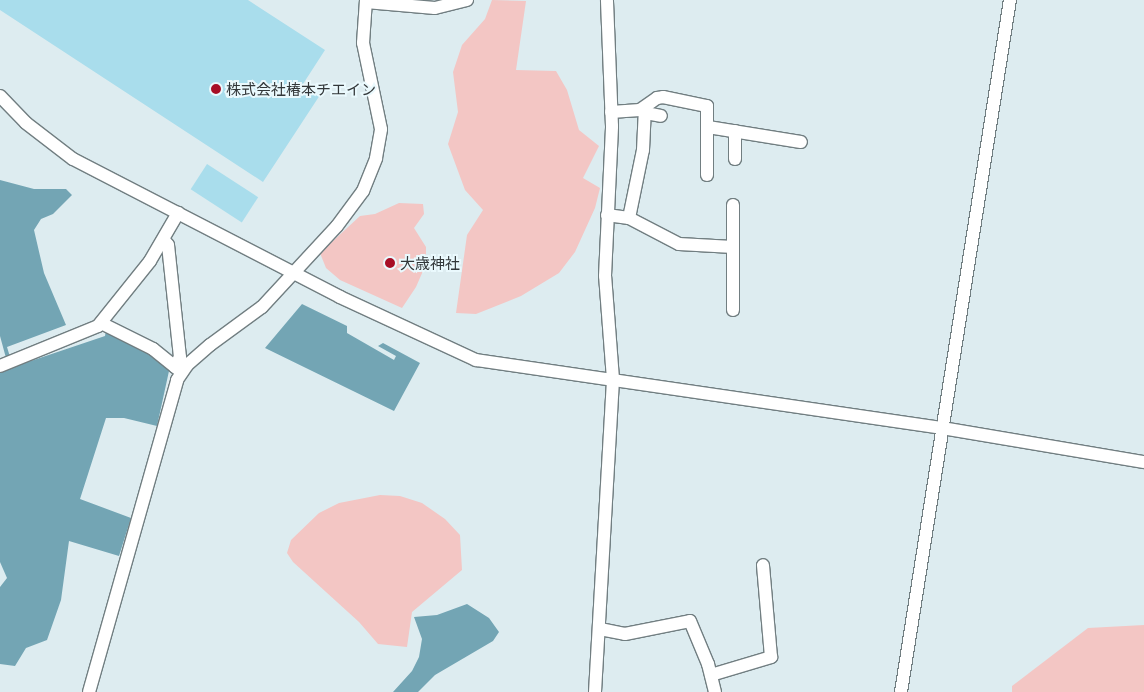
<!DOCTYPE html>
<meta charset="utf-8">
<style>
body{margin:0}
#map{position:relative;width:1144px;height:692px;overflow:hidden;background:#ddecf0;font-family:Literata,"Noto Sans JP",serif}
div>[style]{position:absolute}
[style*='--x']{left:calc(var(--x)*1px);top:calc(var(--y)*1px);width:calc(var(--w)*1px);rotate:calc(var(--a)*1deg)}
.green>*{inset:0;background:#f3c6c4}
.water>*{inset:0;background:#73a5b4}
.building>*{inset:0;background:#a9ddec;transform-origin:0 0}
.roads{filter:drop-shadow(1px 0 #717e81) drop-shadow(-1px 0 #717e81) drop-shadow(0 1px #717e81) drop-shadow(0 -1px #717e81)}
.minor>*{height:12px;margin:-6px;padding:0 6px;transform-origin:6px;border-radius:6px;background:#fff}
.dots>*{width:14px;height:14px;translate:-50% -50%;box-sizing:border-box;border:2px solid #eaf9fd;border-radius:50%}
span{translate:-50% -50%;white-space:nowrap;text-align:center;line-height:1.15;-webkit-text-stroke:4px #eaf9fd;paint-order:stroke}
.poi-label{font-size:15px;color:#323739}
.left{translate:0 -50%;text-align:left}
</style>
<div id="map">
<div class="green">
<i style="clip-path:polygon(492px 0,526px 1px,516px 70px,556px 71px,567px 90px,579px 130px,599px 146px,583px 178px,600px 188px,595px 208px,575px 252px,559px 273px,521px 296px,476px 314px,456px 313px,467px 235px,483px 210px,465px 190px,448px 144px,458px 112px,453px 72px,462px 45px,485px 19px)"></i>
<i style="clip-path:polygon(399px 203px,423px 204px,424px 214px,414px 228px,426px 247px,426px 264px,416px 287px,402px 308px,340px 280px,326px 268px,320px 253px,360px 216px,375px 214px)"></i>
<i style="clip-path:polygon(380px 495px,400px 496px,422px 503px,445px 519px,460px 535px,462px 570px,412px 612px,407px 647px,378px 644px,359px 622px,293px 562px,287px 553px,291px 540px,319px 513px,339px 503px)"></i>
<i style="clip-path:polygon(1144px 625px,1144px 692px,1012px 692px,1012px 686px,1088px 628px)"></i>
</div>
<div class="water">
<i style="clip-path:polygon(0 180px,34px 189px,66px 189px,72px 195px,53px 214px,41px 219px,34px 230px,44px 273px,66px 325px,7px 347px,13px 367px,105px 336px,106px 330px,135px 344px,167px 365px,169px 371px,157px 426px,124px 418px,106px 418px,80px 499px,131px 518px,119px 556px,69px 541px,61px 600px,47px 640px,26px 648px,15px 666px,0 664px,0 587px,7px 578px,0 562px,0 373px,9px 369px,0 336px)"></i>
<i style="clip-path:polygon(302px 304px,347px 326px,347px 333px,394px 360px,396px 356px,378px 346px,383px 343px,420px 363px,394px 411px,265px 348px)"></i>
<i style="clip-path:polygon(467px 604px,489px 618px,499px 632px,493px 641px,435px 675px,418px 692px,393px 692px,412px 671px,419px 657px,422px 639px,414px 617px,437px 615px)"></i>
</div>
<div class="building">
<i style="clip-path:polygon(0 0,248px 0,325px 50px,303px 84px,320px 95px,263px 182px,0 10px)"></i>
<i style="left:207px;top:164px;width:61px;height:30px;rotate:33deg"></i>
</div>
<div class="roads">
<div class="minor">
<i style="--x:366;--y:2;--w:69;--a:5"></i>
<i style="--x:435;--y:8;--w:33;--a:-14"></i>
<i style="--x:0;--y:96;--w:37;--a:46"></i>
<i style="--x:26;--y:123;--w:59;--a:37.5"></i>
<i style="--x:73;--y:159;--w:301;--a:27.3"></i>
<i style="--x:340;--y:297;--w:150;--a:24.9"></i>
<i style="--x:476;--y:360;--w:471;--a:8.3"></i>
<i style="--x:942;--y:428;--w:205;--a:9.6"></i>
<i style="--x:611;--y:112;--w:29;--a:-4"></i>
<i style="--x:640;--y:110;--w:21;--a:-35"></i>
<i style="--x:657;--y:98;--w:6;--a:-9"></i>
<i style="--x:663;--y:97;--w:45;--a:11.6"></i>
<i style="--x:707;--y:106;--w:69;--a:90"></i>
<i style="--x:646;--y:113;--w:15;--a:11"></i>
<i style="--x:708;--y:127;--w:94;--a:9.2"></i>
<i style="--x:735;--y:159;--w:28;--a:-90"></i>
<i style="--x:607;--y:215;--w:22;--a:8"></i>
<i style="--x:629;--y:218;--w:56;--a:27.5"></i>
<i style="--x:679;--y:244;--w:54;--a:3.2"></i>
<i style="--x:629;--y:218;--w:69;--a:-78.4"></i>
<i style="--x:643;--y:150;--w:42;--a:-87.3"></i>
<i style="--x:164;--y:240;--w:6;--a:51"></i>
<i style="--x:168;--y:245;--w:113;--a:83.9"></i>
<i style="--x:180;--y:357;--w:11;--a:117"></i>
<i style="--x:733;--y:310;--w:105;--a:-90"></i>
<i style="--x:101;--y:323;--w:58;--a:26.6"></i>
<i style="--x:153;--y:349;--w:35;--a:39"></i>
<i style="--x:0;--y:366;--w:106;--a:-22.2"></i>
<i style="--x:98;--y:326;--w:83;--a:-51.3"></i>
<i style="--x:150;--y:261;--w:56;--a:-59.7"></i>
<i style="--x:600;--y:629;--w:25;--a:11"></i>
<i style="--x:625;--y:634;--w:66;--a:-11.3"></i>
<i style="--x:690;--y:621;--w:47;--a:67.3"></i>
<i style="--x:708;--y:664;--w:29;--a:76"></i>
<i style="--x:711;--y:675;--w:63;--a:-16.7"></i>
<i style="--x:771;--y:657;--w:92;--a:-95"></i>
<i style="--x:89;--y:692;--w:324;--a:-74.2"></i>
<i style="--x:177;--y:380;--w:18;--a:-56"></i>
<i style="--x:187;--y:365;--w:30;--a:-41"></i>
<i style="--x:210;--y:345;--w:64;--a:-36.2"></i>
<i style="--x:262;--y:307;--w:110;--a:-47.2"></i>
<i style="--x:337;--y:226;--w:44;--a:-53.4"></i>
<i style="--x:363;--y:191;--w:35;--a:-68"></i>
<i style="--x:376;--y:158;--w:29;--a:-80"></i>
<i style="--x:381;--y:129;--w:88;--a:-101.8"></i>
<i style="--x:363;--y:43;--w:43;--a:-86"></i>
<i style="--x:595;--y:692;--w:314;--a:-86.7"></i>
<i style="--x:613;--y:379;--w:103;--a:-94.4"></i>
<i style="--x:605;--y:276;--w:150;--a:-87.3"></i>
<i style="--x:612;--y:126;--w:126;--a:-92.3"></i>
<i style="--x:901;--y:692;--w:701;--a:-81.05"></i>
</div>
</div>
<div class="dots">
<i style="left:216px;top:89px;background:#a70e26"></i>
<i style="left:390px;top:263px;background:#a70e26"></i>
</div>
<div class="poi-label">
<span class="left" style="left:226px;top:89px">株式会社椿本チエイン</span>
<span class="left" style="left:400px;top:263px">大歳神社</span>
</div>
</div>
